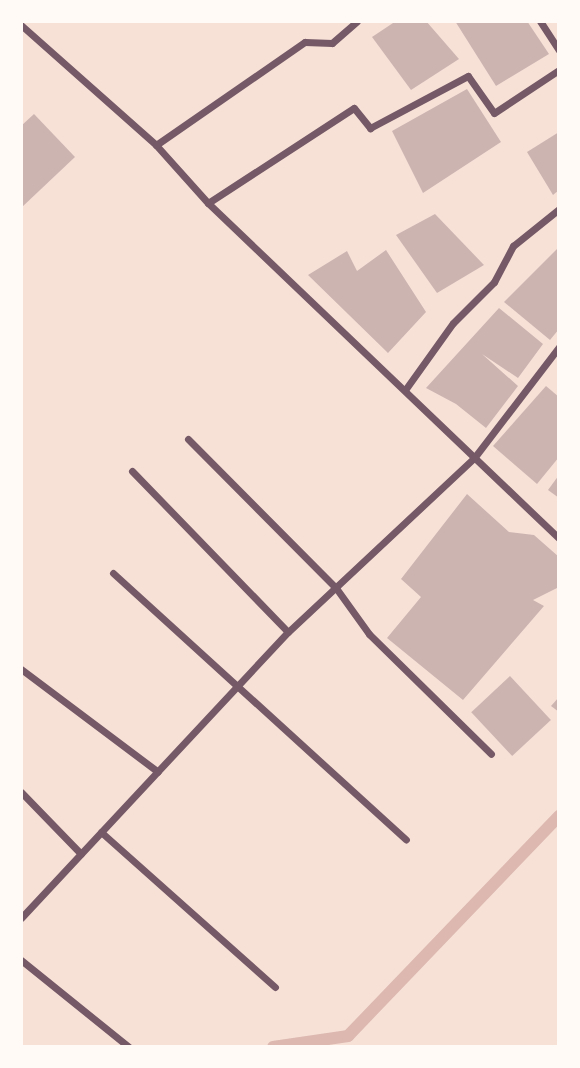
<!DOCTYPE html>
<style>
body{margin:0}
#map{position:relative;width:580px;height:1068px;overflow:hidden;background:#f7e1d7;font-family:"IBM Plex Sans",sans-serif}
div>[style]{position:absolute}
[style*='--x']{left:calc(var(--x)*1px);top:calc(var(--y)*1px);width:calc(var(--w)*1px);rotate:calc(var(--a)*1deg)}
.stream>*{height:12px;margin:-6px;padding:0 6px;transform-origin:6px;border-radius:6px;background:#dcb8b0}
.building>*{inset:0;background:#ccb4b1;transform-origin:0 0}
.minor>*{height:7px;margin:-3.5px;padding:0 3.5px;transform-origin:3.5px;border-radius:3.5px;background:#755966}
span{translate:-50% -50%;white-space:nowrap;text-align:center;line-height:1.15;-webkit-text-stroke:5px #fffaf5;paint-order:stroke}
.frame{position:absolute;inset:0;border:23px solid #fffaf5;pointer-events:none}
</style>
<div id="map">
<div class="stream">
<i style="--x:273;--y:1047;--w:76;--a:-8.3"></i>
<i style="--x:348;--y:1036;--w:305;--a:-46.2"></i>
</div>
<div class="building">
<i style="clip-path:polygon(396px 21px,426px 21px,459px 59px,411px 90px,372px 37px)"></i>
<i style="clip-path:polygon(455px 21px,527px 21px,549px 54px,496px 86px)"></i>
<i style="clip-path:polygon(467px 89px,501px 142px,423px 193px,392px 131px)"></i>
<i style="clip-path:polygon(34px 114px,75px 157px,21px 208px,21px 126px)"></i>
<i style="clip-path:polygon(559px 132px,559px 190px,553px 195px,527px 152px)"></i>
<i style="clip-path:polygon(435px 214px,484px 265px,437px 293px,396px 235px)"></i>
<i style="clip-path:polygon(559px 247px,559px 329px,550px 340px,504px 302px)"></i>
<i style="clip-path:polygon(386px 250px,426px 312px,388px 353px,308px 275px,347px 251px,357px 271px)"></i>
<i style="clip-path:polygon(499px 308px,543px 344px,518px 378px,482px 354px,518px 386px,486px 428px,456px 404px,426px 388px)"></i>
<i style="clip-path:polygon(546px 386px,559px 397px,559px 457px,537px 484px,493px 446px)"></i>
<i style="clip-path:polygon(559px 475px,559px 498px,548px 490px)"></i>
<i style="clip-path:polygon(467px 494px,509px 532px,534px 535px,559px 557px,559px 587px,533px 600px,544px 606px,463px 700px,387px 638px,421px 597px,401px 579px)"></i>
<i style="left:510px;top:676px;width:60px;height:53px;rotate:47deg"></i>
<i style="clip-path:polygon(559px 697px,559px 712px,551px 706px)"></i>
</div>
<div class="minor">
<i style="--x:540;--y:21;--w:35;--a:57"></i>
<i style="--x:21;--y:25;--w:181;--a:41.6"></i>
<i style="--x:156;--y:145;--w:78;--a:48.1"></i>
<i style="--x:208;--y:203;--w:485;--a:43.7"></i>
<i style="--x:156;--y:145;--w:181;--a:-34.7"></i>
<i style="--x:305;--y:42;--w:27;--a:2"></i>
<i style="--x:332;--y:43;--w:33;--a:-41"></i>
<i style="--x:208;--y:203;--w:174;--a:-33.1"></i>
<i style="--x:354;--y:108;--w:26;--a:51"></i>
<i style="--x:370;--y:128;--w:111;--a:-28"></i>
<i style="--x:468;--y:76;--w:45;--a:54.9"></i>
<i style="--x:494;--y:113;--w:78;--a:-33.5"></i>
<i style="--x:405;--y:390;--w:82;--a:-54.4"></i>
<i style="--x:453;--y:323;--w:58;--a:-45"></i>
<i style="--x:494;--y:282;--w:41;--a:-62.2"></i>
<i style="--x:513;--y:246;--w:59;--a:-38.8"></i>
<i style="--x:188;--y:439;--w:210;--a:45.2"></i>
<i style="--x:336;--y:588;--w:57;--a:54.3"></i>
<i style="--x:369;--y:634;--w:171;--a:44.5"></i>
<i style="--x:132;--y:471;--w:224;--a:45.9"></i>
<i style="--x:113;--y:573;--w:396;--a:42.3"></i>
<i style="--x:21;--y:669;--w:171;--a:36.9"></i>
<i style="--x:21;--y:792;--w:86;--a:45.9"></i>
<i style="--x:101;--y:832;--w:233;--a:41.7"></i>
<i style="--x:21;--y:918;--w:391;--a:-47"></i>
<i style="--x:288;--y:632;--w:255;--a:-43.1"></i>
<i style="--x:474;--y:458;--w:140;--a:-52.6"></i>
<i style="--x:21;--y:960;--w:139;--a:38.9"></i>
</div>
<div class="frame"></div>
</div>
